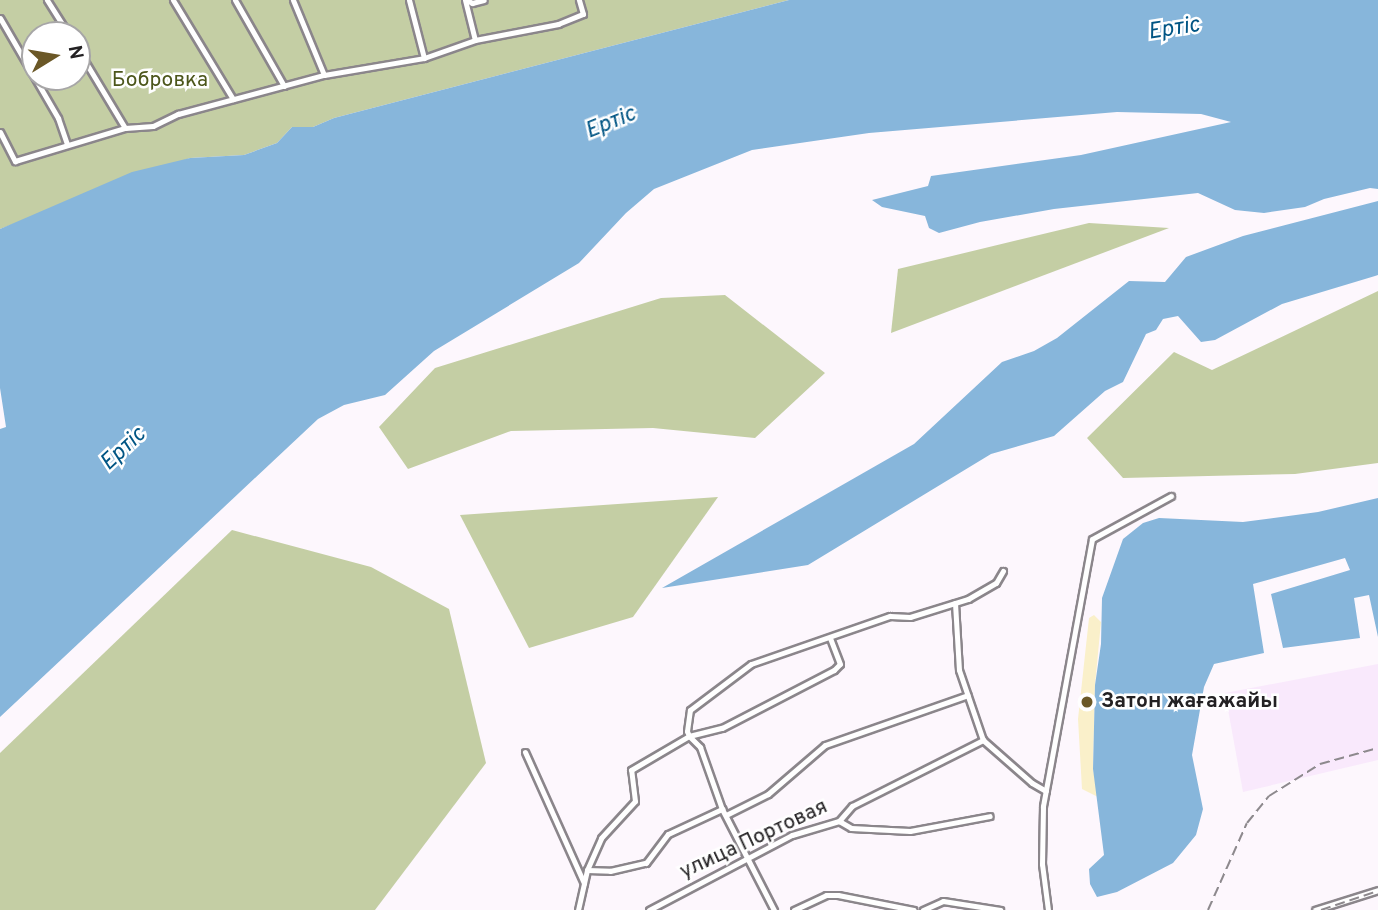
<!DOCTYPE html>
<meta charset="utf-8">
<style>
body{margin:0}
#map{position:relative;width:1378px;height:910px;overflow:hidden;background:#fdf7fd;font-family:Overpass,sans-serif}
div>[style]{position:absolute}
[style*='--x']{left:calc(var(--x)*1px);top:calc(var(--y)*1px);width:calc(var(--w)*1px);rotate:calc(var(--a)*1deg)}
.industrial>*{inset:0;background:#f9e9fc}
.green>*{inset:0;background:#c4cea4}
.sand>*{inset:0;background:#faf0ca}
.water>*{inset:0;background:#87b6db}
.roads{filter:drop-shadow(2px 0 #8b868b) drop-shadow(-2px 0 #8b868b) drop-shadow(0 2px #8b868b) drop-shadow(0 -2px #8b868b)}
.minor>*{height:5px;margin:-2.5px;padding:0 2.5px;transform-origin:2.5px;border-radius:2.5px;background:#fff}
.rail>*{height:2px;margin-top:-1px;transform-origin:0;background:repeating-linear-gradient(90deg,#8d898d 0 10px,transparent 0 15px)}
.dots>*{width:19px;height:19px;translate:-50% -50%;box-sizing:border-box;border:4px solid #fff;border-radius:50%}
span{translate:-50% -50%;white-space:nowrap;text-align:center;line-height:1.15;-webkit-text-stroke:5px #fff;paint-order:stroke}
.park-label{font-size:21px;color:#4c561b}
.poi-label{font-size:21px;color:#232123;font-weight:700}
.left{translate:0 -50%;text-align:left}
.street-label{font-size:21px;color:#232123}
.water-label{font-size:23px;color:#015584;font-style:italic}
.north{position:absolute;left:21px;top:21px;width:70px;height:70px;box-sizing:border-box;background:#fff;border:2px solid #a7a6a7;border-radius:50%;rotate:79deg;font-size:19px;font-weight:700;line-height:28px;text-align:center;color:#232123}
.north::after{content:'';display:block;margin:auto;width:24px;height:32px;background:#6b5827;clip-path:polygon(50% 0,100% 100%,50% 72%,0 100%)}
</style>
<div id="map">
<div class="industrial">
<i style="clip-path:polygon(1378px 664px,1378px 760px,1243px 792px,1225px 693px)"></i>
</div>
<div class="green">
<i style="clip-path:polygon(evenodd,0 0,789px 0,334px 118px,313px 127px,292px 127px,277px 143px,244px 155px,190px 158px,0 229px,0 0,35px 35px,77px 35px,77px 77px,35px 77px,35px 35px)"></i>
<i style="clip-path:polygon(1089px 223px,1169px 228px,891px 333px,898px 269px)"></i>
<i style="clip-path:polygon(1378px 291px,1378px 463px,1295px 474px,1123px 478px,1087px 438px,1174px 352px,1212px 370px)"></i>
<i style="clip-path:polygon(725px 295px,825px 373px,755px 438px,653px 428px,511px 431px,408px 469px,379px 427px,435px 368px,661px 298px)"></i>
<i style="clip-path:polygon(718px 497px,633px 617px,529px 648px,460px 515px)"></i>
<i style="clip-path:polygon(232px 530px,371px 567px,449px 609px,486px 763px,375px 910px,0 910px,0 753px)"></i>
</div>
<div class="sand">
<i style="clip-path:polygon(1094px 615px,1101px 622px,1095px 685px,1093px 769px,1098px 797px,1082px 789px,1078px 719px,1089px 618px)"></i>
</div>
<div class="water">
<i style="clip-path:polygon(789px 0,1378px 0,1378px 189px,1370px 188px,1324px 199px,1305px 207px,1264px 213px,1235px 210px,1198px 193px,1054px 209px,980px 222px,939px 233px,929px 228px,925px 216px,882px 207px,872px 200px,928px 186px,931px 176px,1081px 155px,1231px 122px,1201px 114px,1117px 112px,869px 133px,752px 150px,654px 189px,626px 213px,579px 263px,434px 351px,385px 395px,344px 405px,318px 419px,0 717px,0 429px,6px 427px,0 388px,0 229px,132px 172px,190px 158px,244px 155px,277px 143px,292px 127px,313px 127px,334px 118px)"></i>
<i style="clip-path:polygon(1378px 201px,1378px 275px,1375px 276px,1282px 304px,1215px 340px,1201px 342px,1178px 316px,1163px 319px,1156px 330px,1146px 334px,1123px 382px,1105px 391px,1054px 436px,991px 454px,808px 565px,662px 588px,914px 444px,1002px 362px,1034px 351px,1057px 338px,1129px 281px,1165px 282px,1186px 257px,1243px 236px)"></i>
<i style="clip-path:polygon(1378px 498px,1378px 637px,1369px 595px,1354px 598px,1360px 638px,1283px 648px,1271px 594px,1350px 570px,1345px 558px,1253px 584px,1264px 653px,1214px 664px,1204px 687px,1192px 755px,1203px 809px,1196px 835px,1173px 863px,1117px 892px,1097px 897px,1090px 884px,1089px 869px,1104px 855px,1093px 769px,1095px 685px,1101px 644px,1102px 598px,1123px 539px,1143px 523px,1159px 518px,1243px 522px,1318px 512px)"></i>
</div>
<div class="roads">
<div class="minor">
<i style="--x:47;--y:0;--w:41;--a:57.8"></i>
<i style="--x:173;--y:0;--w:116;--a:58.8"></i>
<i style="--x:235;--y:0;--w:99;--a:60.3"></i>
<i style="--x:293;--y:0;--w:81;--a:67.5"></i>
<i style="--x:324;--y:75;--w:101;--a:-9.6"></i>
<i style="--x:424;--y:58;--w:54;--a:-19.4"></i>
<i style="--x:475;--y:40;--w:85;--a:-10.9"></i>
<i style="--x:558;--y:24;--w:27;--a:-22"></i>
<i style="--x:583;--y:14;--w:15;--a:-106"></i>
<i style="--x:409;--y:0;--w:60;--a:75.5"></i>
<i style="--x:465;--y:0;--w:41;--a:76"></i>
<i style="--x:467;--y:0;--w:6;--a:31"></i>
<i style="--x:472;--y:3;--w:12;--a:-14"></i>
<i style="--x:0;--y:18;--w:116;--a:59.9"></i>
<i style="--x:58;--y:118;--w:28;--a:71"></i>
<i style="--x:77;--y:48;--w:93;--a:59"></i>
<i style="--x:0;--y:132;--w:33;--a:63"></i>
<i style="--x:15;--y:161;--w:115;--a:-16.7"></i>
<i style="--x:125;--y:128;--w:28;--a:-4"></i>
<i style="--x:153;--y:126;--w:28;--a:-26"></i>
<i style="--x:178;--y:114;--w:151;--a:-15"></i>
<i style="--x:955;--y:603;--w:67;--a:86.6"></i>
<i style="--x:959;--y:670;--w:74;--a:71.1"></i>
<i style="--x:983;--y:740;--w:65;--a:41.3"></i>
<i style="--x:1032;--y:783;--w:16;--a:30"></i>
<i style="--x:689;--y:736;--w:34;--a:-14"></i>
<i style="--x:722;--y:728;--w:126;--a:-27.4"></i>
<i style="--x:834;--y:670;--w:8;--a:-45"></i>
<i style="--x:840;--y:664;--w:28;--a:-111"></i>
<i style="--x:689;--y:736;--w:16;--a:45"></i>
<i style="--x:700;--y:747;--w:66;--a:70.5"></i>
<i style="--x:722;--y:809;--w:114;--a:62.8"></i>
<i style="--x:525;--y:752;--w:144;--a:65.8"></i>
<i style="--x:726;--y:815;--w:47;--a:-26.6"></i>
<i style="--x:768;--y:794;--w:75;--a:-40.7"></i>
<i style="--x:825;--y:745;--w:151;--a:-19.3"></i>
<i style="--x:839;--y:821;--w:14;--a:30"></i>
<i style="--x:851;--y:828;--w:59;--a:2.9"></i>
<i style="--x:910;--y:831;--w:81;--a:-10.6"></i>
<i style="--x:587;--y:870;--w:23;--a:2"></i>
<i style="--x:610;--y:871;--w:37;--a:-13"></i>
<i style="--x:646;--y:863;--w:36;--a:-53"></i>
<i style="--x:668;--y:834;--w:60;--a:-24.8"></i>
<i style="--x:578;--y:910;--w:41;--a:-77.3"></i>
<i style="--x:587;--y:870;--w:35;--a:-66"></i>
<i style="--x:601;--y:838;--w:50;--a:-47.4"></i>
<i style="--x:635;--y:801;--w:31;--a:-97"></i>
<i style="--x:631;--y:770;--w:67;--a:-30.4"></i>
<i style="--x:689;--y:736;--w:5;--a:-112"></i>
<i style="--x:687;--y:731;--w:21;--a:-82"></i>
<i style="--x:690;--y:710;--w:76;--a:-37"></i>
<i style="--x:751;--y:664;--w:147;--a:-19.1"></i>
<i style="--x:890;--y:616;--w:20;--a:3"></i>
<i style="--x:910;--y:617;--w:61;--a:-17.2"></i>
<i style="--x:968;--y:599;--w:32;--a:-30"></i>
<i style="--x:996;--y:583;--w:14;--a:-60"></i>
<i style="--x:649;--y:910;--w:161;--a:-27.7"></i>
<i style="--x:792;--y:835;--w:49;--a:-16.6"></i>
<i style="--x:839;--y:821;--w:20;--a:-49"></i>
<i style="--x:852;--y:806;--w:147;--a:-26.7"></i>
<i style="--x:794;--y:910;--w:35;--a:-25"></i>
<i style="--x:826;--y:895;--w:12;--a:0"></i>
<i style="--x:838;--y:895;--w:77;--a:11.2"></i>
<i style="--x:923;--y:910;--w:22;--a:-24"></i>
<i style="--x:943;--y:901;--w:58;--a:9"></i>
<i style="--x:1048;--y:910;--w:46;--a:-97.4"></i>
<i style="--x:1042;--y:864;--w:58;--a:-89"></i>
<i style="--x:1043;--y:806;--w:271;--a:-79.6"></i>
<i style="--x:1092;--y:539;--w:90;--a:-28.6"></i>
<i style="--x:1315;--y:910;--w:66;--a:-17.6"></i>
</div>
</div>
<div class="rail">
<i style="--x:1208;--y:910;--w:95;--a:-65.9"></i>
<i style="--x:1247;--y:823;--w:35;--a:-51"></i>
<i style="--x:1269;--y:796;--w:60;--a:-32.1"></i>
<i style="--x:1320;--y:764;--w:60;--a:-15.4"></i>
<i style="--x:1321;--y:910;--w:60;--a:-18.4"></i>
</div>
<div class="dots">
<i style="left:1087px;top:702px;background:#6b5827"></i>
</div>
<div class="park-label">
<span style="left:160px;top:81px">Бобровка</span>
</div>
<div class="poi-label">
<span class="left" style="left:1101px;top:702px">Затон жағажайы</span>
</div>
<div class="street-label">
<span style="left:754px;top:840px;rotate:-25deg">улица Портовая</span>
</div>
<div class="water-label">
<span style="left:1174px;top:30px;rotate:-9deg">Ертіс</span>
<span style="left:611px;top:124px;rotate:-22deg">Ертіс</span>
<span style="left:124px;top:450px;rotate:-43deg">Ертіс</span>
</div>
<div class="north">N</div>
</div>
